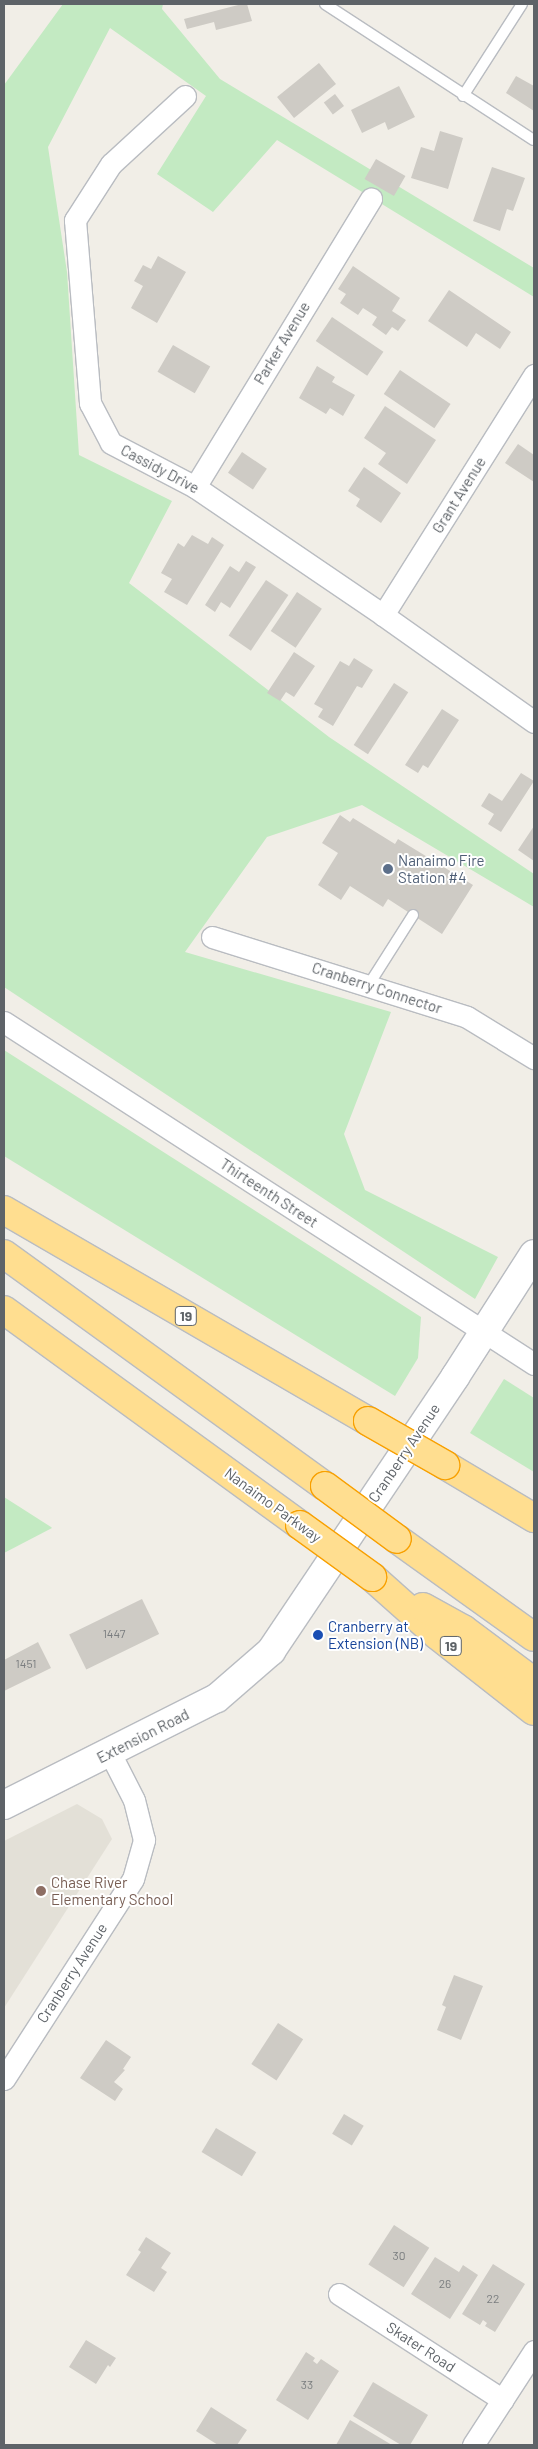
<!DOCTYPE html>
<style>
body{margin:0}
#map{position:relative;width:538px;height:2449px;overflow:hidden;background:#f1eee7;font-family:Barlow,sans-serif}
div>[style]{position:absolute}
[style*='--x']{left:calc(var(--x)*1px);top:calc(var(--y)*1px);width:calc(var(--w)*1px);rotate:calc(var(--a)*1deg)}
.education>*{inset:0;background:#e3e0d7}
.green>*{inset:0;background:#c3eac2}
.building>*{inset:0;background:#cecbc5;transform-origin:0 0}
.roads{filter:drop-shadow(1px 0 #b9bcc1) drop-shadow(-1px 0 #b9bcc1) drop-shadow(0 1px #b9bcc1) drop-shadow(0 -1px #b9bcc1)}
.lane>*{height:10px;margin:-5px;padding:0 5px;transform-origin:5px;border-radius:5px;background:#fff}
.street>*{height:21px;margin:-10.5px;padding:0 10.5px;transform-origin:10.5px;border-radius:10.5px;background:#fff}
.secondary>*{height:28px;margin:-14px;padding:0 14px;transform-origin:14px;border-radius:14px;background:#fff}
.highway>*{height:28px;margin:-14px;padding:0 14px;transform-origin:14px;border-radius:14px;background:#ffde90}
.bridges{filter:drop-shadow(1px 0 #f8a000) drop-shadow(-1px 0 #f8a000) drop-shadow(0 1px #f8a000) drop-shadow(0 -1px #f8a000)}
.highway-bridge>*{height:28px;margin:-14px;padding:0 14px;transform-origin:14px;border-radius:14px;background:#ffde90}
.dots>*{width:14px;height:14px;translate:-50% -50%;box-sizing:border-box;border:2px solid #fff;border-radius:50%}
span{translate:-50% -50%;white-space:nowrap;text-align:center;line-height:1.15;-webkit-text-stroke:4px #fff;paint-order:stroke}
.number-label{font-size:12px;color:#7a7d7f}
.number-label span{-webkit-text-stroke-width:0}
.shield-label span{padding:1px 4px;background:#fff;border:1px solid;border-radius:4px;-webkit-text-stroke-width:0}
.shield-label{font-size:14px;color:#5e6368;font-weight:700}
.street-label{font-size:15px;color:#5e6368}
.service-label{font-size:15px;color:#4e5e75}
.left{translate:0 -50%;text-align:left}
.transit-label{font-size:15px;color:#164399}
.education-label{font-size:15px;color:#785e54}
.frame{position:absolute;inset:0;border:5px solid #5e6368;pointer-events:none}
</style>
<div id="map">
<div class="education">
<i style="clip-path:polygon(77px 1804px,102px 1819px,112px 1839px,4px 2008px,4px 1841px)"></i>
</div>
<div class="green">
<i style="clip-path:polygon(63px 4px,163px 4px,162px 9px,220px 79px,534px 268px,534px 297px,277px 140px,213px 212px,157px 174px,206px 96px,110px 28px,48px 147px,67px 272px,79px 455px,172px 501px,129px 583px,329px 737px,534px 874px,534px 907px,362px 805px,267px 837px,185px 952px,391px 1012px,344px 1134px,365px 1190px,498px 1257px,475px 1299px,4px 987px,4px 85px)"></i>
<i style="clip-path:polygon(4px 1050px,421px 1317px,418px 1358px,395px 1396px,4px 1156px)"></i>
<i style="clip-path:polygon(504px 1379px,534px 1398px,534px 1472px,470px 1433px)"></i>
<i style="clip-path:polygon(4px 1497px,51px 1527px,52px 1528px,4px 1553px)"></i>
</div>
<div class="building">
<i style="clip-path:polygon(242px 4px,247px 4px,252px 21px,216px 30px,214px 22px,187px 29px,184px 19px)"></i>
<i style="left:319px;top:63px;width:27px;height:54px;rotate:51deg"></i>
<i style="clip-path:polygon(516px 76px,534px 86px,534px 111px,506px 93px)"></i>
<i style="clip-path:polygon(399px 86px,415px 117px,388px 130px,385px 122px,362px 133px,351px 110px)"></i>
<i style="left:335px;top:94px;width:15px;height:14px;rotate:53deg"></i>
<i style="clip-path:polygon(440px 131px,463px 138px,448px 189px,411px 178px,421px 147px,434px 151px)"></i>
<i style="left:376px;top:159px;width:34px;height:23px;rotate:30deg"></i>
<i style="clip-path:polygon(492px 167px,525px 178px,513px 211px,507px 209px,500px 231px,473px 221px)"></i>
<i style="clip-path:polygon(158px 256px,186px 272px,157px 323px,131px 308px,143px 286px,134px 281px,143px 265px,151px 269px)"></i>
<i style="clip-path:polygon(353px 266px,400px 298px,392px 311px,406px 320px,398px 331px,392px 327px,386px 335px,372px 325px,377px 317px,363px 308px,358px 315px,340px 303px,346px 294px,338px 289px)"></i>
<i style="clip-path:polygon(449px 290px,511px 332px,500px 349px,476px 333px,467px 347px,428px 321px)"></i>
<i style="left:332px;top:317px;width:62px;height:29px;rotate:34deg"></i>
<i style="left:173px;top:345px;width:43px;height:31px;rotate:30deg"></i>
<i style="clip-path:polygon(317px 366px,335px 377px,332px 382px,355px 395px,343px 416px,330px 408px,326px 414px,299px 398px)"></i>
<i style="left:400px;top:370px;width:61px;height:29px;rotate:34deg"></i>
<i style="clip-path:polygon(385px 406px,436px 440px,407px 484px,378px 464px,386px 453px,364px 438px)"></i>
<i style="clip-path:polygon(518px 444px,534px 455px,534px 482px,505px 463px)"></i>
<i style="left:242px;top:452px;width:30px;height:25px;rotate:34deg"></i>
<i style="clip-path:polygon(364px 467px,401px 493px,381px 523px,356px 506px,360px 499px,348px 491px)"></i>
<i style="clip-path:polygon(192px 535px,208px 544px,212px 537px,224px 545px,187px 605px,164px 592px,172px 579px,161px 573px,178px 543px,184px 547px)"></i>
<i style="clip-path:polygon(246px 561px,256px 567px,230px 608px,221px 602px,215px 612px,205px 605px,230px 566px,239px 572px)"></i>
<i style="left:266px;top:580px;width:27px;height:67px;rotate:34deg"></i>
<i style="left:297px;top:592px;width:30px;height:47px;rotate:34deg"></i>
<i style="clip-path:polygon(294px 652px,315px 666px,294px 697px,286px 692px,280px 701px,267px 693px)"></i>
<i style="clip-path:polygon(354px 658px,373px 670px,362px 688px,357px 686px,333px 726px,318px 717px,323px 709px,314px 704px,340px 661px,349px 666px)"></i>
<i style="left:394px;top:683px;width:17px;height:74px;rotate:33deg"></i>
<i style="clip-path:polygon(442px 709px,459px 720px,428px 768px,423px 765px,418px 773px,405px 765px)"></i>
<i style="clip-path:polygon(521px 773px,534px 781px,501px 832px,488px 824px,494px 814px,481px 806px,489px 793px,502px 801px)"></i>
<i style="clip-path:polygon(340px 815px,350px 822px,353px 818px,395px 844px,398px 839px,473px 885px,442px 934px,388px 899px,383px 907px,350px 886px,341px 900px,318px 885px,338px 853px,322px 843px)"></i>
<i style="clip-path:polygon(534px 826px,534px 861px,518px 850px)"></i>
<i style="left:142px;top:1599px;width:39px;height:81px;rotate:64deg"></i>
<i style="clip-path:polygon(38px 1642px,51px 1668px,4px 1691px,4px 1660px)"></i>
<i style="clip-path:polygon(454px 1975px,483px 1986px,461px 2040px,437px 2030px,446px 2007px,442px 2005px)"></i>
<i style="left:278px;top:2023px;width:30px;height:49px;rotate:33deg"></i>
<i style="clip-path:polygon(106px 2040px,131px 2057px,123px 2069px,125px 2070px,114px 2082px,123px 2089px,115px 2101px,80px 2078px)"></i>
<i style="left:344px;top:2114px;width:23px;height:23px;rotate:31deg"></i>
<i style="left:216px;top:2128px;width:47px;height:28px;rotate:31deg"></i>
<i style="left:394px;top:2225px;width:42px;height:47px;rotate:33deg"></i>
<i style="clip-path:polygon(146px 2237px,171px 2253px,161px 2268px,167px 2272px,154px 2292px,126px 2275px,141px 2252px,138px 2250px)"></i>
<i style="clip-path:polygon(435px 2257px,459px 2272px,463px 2265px,478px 2275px,450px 2319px,411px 2294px)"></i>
<i style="clip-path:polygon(493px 2264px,525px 2284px,495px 2332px,485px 2326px,487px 2323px,483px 2320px,480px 2325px,462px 2314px)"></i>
<i style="clip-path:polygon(86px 2340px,116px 2358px,110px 2367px,108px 2365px,96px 2384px,69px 2367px)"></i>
<i style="clip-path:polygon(306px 2352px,315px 2358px,313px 2361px,317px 2364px,321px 2359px,339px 2371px,308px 2420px,276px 2400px)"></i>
<i style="clip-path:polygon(373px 2382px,428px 2415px,410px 2445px,401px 2445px,353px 2416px)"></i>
<i style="clip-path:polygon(211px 2407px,247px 2430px,237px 2445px,218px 2445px,196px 2431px)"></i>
<i style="clip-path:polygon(350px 2420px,392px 2445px,336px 2445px)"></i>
</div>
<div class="roads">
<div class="lane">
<i style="--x:325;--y:4;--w:249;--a:33.1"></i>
<i style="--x:463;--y:96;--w:109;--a:-57.3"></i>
<i style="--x:368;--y:986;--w:84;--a:-57.6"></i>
</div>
<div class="street">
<i style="--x:185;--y:96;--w:100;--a:137.4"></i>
<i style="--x:111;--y:164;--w:67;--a:122.7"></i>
<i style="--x:75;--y:220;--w:184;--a:85.3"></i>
<i style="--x:90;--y:403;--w:45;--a:62.3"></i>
<i style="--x:111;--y:443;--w:95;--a:27.6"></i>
<i style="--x:195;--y:487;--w:227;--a:34.2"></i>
<i style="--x:383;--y:615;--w:185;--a:35.3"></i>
<i style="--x:195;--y:487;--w:338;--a:-58.6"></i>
<i style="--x:383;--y:615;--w:284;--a:-57.8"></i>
<i style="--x:212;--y:937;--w:267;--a:17.4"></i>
<i style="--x:467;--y:1017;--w:79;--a:31.5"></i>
<i style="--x:4;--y:1022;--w:631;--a:32.83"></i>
<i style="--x:4;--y:2079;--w:238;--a:-57.2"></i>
<i style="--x:133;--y:1879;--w:41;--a:-74.2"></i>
<i style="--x:144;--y:1840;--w:41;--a:-104"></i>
<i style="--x:134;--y:1800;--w:53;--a:-117.1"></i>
<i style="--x:339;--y:2294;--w:195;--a:32.9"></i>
<i style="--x:473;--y:2445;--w:112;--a:-57"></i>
</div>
<div class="secondary">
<i style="--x:4;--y:1805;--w:238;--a:-26.7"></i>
<i style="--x:217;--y:1698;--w:72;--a:-41"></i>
<i style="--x:271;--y:1651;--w:330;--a:-56.1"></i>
<i style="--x:455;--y:1377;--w:146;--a:-57.3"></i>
</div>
<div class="highway">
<i style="--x:4;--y:1210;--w:421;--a:30.1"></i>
<i style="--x:4;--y:1254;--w:396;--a:35.9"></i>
<i style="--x:4;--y:1310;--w:366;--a:36"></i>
<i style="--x:445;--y:1465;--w:104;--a:30.8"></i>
<i style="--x:397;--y:1539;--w:168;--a:35.6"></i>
<i style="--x:372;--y:1577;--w:87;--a:41.7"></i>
<i style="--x:437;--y:1635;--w:123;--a:38.1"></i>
<i style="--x:423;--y:1607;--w:46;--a:28.8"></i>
<i style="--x:463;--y:1629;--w:89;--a:36.7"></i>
</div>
</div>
<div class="bridges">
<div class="highway-bridge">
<i style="--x:368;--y:1421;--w:89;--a:29.7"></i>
<i style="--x:325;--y:1486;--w:89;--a:36.4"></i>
<i style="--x:300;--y:1525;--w:89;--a:35.8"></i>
</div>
</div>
<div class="dots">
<i style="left:388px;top:869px;background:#5c6f8a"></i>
<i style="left:318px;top:1635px;background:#1a4fb4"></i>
<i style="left:41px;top:1891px;background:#8d6e63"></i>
</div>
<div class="number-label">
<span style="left:114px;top:1634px">1447</span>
<span style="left:26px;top:1664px">1451</span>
<span style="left:399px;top:2256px">30</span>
<span style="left:445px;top:2284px">26</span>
<span style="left:493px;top:2299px">22</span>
<span style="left:307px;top:2385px">33</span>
</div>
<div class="shield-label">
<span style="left:186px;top:1316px">19</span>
<span style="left:451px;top:1646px">19</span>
</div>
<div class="street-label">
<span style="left:282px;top:343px;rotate:-59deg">Parker Avenue</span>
<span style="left:160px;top:469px;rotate:28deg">Cassidy Drive</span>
<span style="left:459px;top:495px;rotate:-58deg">Grant Avenue</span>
<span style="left:377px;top:988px;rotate:18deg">Cranberry Connector</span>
<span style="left:269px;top:1193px;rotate:33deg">Thirteenth Street</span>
<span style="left:404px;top:1453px;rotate:-56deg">Cranberry Avenue</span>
<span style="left:273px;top:1505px;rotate:36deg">Nanaimo Parkway</span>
<span style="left:143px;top:1736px;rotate:-27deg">Extension Road</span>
<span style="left:72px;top:1973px;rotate:-57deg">Cranberry Avenue</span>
<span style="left:421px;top:2347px;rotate:33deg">Skater Road</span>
</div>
<div class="service-label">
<span class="left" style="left:398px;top:869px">Nanaimo Fire<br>Station #4</span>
</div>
<div class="transit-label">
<span class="left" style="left:328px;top:1635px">Cranberry at<br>Extension (NB)</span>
</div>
<div class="education-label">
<span class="left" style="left:51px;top:1891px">Chase River<br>Elementary School</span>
</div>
<div class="frame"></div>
</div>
